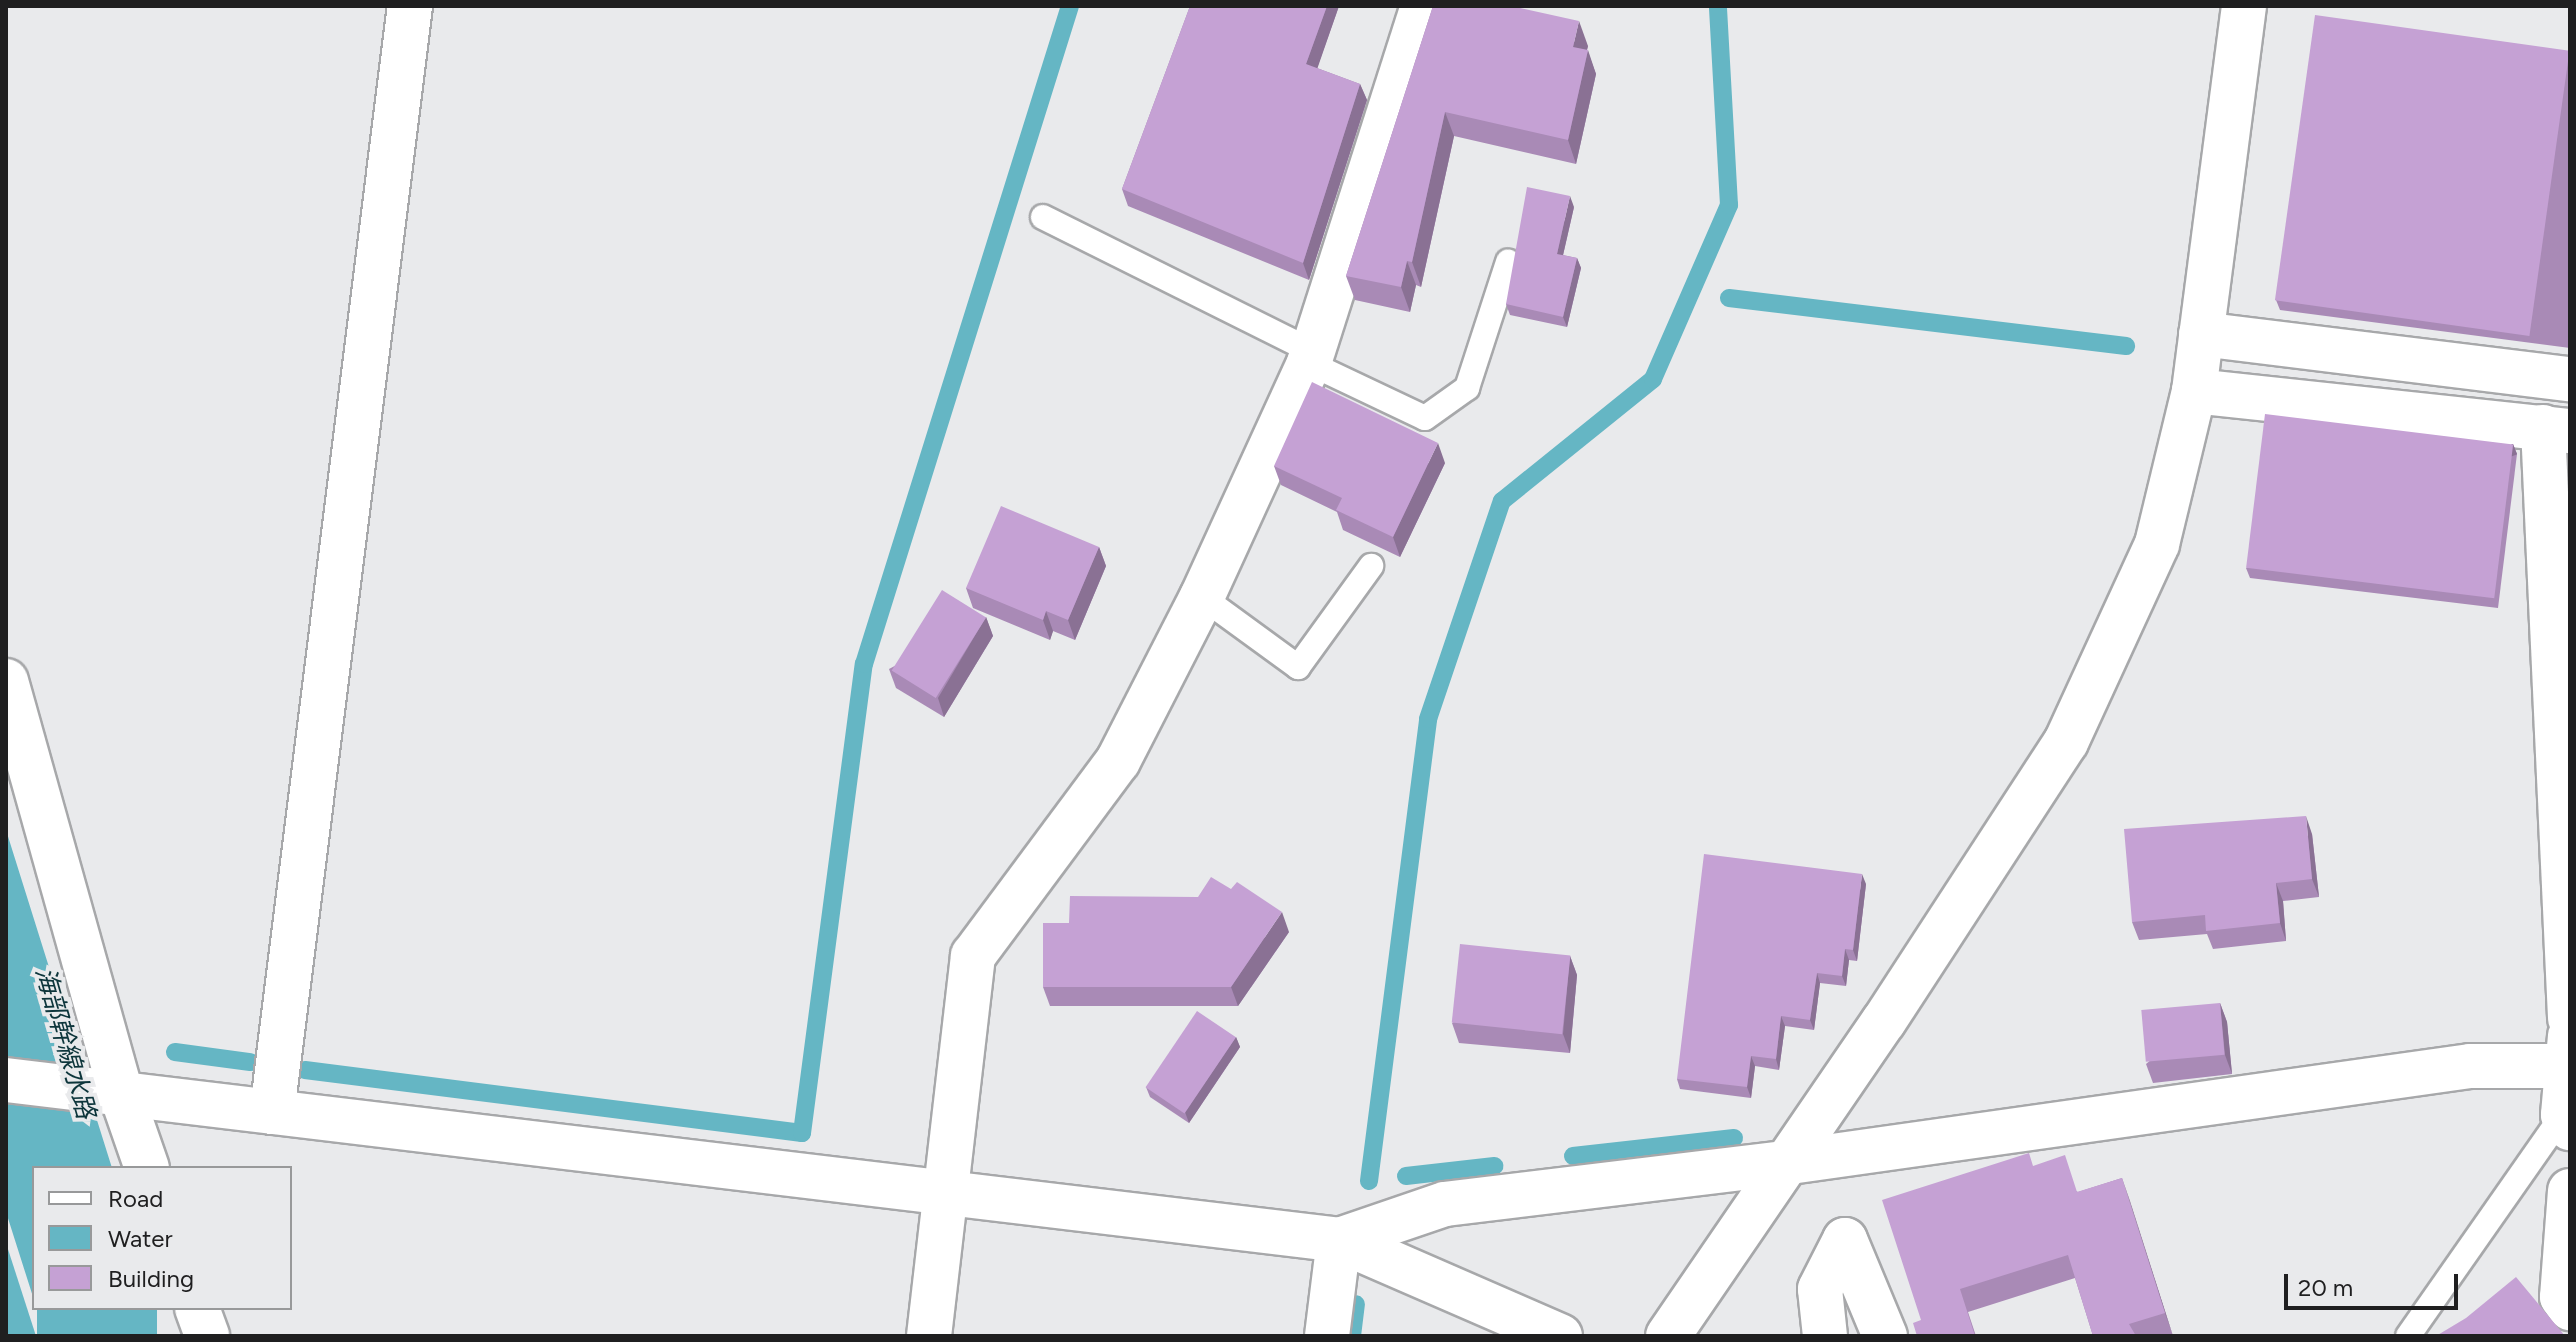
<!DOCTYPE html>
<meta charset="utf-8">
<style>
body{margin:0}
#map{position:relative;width:2576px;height:1342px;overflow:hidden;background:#e9eaec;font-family:Figtree,"Noto Sans JP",sans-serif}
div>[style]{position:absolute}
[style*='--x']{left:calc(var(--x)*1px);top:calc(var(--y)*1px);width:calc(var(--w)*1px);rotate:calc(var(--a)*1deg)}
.water>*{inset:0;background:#65b6c4;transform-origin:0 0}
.stream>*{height:18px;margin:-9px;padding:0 9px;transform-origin:9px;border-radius:9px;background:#65b6c4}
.roads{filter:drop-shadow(2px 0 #a7a8aa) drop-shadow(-2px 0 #a7a8aa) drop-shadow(0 2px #a7a8aa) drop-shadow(0 -2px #a7a8aa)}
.service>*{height:24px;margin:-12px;padding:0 12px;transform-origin:12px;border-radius:12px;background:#fff}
.minor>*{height:44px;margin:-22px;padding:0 22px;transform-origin:22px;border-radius:22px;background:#fff}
.tertiary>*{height:44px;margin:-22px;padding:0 22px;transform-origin:22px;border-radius:22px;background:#fff}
.wall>*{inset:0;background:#a98ab6}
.shaded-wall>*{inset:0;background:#8a7194;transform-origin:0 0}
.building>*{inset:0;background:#c5a1d4;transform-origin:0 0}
span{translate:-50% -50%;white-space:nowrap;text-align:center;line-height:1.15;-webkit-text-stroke:8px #e9eaec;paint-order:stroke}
.water-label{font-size:26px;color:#0d353b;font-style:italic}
.frame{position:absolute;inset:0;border:8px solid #1f1f20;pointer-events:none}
.legend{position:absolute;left:32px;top:1166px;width:260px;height:144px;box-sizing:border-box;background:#e9eaec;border:2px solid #98999a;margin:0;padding:10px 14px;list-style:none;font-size:24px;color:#1f1f20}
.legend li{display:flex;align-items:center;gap:16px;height:40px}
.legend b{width:40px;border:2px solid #98999a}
.scale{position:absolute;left:2284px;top:1274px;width:174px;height:36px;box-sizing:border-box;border:4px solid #1f1f20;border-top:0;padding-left:10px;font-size:24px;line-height:28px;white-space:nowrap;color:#1f1f20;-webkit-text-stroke:6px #e9eaec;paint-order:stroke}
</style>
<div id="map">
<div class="water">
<i style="clip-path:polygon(6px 830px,112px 1168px,34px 1168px,34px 1300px,6px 1212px)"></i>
<i style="clip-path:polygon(6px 1243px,36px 1336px,6px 1336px)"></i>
<i style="left:37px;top:1308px;width:120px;height:29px"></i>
</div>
<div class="stream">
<i style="--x:1729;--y:298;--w:400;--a:6.9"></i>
<i style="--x:175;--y:1052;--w:76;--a:7.6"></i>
<i style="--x:305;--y:1070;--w:501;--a:7.22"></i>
<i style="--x:802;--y:1133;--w:473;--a:-82.5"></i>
<i style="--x:864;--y:664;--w:689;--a:-72.62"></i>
<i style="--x:1573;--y:1156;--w:162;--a:-6.4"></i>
<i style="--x:1406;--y:1176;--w:89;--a:-6.5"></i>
<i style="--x:1369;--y:1181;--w:466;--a:-82.7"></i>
<i style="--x:1428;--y:719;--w:230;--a:-71.3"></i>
<i style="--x:1502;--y:501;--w:194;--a:-38.9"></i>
<i style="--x:1653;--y:379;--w:190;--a:-66.4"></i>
<i style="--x:1729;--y:205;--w:199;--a:-93.2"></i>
<i style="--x:1352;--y:1336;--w:32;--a:-83"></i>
</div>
<div class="roads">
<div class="service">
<i style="--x:1043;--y:217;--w:301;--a:26.5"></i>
<i style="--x:1309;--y:363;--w:128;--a:25.4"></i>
<i style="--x:1425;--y:418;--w:52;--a:-35.5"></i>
<i style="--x:1467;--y:388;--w:133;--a:-72"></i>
<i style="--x:1202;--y:597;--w:119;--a:36.1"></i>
<i style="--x:1298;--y:667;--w:125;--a:-54.1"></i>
<i style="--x:2408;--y:1336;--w:270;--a:-55"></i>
</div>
<div class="minor">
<i style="--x:2201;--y:334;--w:372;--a:7"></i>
<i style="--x:2194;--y:391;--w:378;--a:6.1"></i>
<i style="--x:2543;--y:427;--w:592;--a:87.38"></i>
<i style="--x:6;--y:681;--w:431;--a:74.4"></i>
<i style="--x:122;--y:1096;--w:76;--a:70.9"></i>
<i style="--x:2570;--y:1036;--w:79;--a:95.1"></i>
<i style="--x:2563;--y:1115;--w:15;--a:62"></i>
<i style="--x:6;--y:1080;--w:1343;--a:6.84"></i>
<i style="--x:1339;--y:1240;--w:241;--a:23.5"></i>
<i style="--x:272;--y:1112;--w:1115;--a:-82.89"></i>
<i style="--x:2570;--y:1191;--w:106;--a:94.3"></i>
<i style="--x:2562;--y:1297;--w:14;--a:54"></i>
<i style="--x:197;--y:1308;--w:30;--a:70"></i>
<i style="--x:929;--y:1336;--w:383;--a:-83.4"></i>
<i style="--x:973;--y:956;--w:243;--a:-53.4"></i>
<i style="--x:1118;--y:761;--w:184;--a:-62.9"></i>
<i style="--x:1202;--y:597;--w:257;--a:-65.4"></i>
<i style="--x:1309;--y:363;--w:375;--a:-72.3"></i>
<i style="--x:1327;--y:1336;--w:97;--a:-82.9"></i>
<i style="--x:1339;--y:1240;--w:112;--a:-18.8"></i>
<i style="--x:1445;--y:1204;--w:340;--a:-6.9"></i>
<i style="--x:1783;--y:1163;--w:694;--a:-8.04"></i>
<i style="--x:2470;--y:1066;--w:100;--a:0"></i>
<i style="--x:1825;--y:1336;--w:47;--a:-96.1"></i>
<i style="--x:1820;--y:1289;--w:55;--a:-63"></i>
<i style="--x:1845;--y:1240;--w:104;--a:67.4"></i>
</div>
<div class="tertiary">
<i style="--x:1668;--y:1336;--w:382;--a:-55.6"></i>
<i style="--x:1884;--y:1021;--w:333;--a:-56.9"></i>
<i style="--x:2066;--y:742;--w:218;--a:-65.3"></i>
<i style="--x:2157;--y:544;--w:157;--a:-76.4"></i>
<i style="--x:2194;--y:391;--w:388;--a:-82.6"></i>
</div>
</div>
<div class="wall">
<i style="clip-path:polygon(1190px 6px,1339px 6px,1317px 68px,1360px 84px,1367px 100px,1309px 280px,1128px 206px,1122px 189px)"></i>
<i style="clip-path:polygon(1433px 6px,1588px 46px,1587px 50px,1596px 74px,1576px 164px,1454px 136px,1421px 287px,1416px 285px,1410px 312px,1355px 300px,1346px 276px)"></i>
<i style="clip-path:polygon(2570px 49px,2570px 348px,2280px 310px,2276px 300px)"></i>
<i style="clip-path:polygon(1574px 207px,1563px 255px,1577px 258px,1581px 268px,1567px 327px,1510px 315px,1506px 304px)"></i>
<i style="clip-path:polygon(2513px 444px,2517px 454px,2498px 608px,2250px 578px,2246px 568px)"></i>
<i style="clip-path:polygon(1445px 463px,1400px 557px,1343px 530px,1337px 512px,1281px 485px,1274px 466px)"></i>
<i style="clip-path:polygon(1099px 547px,1106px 566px,1075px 640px,1053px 631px,1050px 640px,973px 608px,966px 588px)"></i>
<i style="clip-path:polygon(986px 617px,993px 636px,944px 717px,896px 688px,889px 669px)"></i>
<i style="clip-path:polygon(2312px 834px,2319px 897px,2283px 901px,2286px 941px,2213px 949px,2207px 934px,2139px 940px,2132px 922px)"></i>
<i style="clip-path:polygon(1866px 884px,1857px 961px,1849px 960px,1846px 986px,1820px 983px,1814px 1030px,1785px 1026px,1779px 1070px,1755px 1066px,1751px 1098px,1680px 1089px,1677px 1079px)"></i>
<i style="clip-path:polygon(1289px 932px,1238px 1006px,1050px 1006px,1043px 987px)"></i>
<i style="clip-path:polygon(1570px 956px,1577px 975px,1570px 1053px,1459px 1043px,1452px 1023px)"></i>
<i style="clip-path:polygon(2220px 1003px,2227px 1022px,2232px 1074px,2153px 1083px,2146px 1064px)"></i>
<i style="clip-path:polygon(1236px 1037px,1240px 1047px,1189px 1123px,1150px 1097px,1146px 1087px)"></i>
<i style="clip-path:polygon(2033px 1166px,2078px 1192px,2122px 1178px,2173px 1336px,2093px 1336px,2075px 1278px,1968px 1312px,1976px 1336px,1917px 1336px,1921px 1320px)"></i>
</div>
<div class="shaded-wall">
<i style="clip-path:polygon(1327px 6px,1339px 6px,1313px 81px,1306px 64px)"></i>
<i style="clip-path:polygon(1579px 21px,1588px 46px,1581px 72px,1573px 47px)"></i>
<i style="clip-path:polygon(1588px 50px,1596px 74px,1576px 164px,1568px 140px)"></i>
<i style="clip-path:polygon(1360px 84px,1367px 100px,1309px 280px,1303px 263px)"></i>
<i style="clip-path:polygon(1445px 112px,1454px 136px,1421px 287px,1412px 262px)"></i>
<i style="clip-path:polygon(1570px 196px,1574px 207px,1561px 264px,1557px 254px)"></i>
<i style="clip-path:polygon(1577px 258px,1581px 268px,1567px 327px,1563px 317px)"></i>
<i style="clip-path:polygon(1407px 261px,1416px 285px,1410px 312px,1401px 287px)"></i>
<i style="clip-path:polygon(1438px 443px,1445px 463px,1400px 557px,1393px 537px)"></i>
<i style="left:2513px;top:444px;width:11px;height:155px;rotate:68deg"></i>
<i style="clip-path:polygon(1099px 547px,1106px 566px,1075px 640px,1068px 620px)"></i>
<i style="clip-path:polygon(1046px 611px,1053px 631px,1050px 640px,1043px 620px)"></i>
<i style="clip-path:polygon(986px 617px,993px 636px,944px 717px,938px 698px)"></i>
<i style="clip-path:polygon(2306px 816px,2312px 834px,2319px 897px,2312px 879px)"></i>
<i style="clip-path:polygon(1862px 874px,1866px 884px,1857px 961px,1853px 950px)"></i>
<i style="clip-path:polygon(2276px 883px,2283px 901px,2286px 941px,2280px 923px)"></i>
<i style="clip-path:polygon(1282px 912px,1289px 932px,1238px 1006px,1231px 987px)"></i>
<i style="clip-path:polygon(1845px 949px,1849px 960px,1846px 986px,1842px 976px)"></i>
<i style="clip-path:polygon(1570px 956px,1577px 975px,1570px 1053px,1563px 1034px)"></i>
<i style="clip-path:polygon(1817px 973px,1820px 983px,1814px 1030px,1810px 1020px)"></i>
<i style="clip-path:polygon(2220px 1003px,2227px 1022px,2232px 1074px,2225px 1055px)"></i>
<i style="clip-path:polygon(1781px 1016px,1785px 1026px,1779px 1070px,1776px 1059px)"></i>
<i style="clip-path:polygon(1236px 1037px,1240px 1047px,1189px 1123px,1185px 1112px)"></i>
<i style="clip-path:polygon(1751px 1056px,1755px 1066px,1751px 1098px,1747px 1087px)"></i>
<i style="clip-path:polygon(2122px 1178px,2130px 1201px,2173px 1336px,2165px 1313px)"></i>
</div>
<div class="building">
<i style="clip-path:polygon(1190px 6px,1327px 6px,1306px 64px,1360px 84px,1303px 263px,1122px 189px)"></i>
<i style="clip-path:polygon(1433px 6px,1511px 6px,1579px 21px,1573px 47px,1588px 50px,1568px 140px,1445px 112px,1412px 262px,1407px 261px,1401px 287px,1346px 276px)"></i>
<i style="left:2315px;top:15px;width:257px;height:288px;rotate:8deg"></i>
<i style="clip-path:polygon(1527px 187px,1570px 196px,1557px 254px,1577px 258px,1563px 317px,1506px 304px)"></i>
<i style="clip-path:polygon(1312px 382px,1438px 443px,1393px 537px,1336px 510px,1342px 498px,1274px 466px)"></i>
<i style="left:2265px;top:414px;width:250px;height:155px;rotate:7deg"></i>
<i style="clip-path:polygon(1001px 506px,1099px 547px,1068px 620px,1046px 611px,1043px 620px,966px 588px)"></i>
<i style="left:942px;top:590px;width:52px;height:95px;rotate:32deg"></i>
<i style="clip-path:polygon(2306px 816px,2312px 879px,2276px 883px,2280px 923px,2206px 931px,2205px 915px,2132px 922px,2124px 829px)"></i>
<i style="clip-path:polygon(1704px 854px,1862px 874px,1853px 950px,1845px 949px,1842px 976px,1817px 973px,1810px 1020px,1781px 1016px,1776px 1059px,1751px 1056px,1747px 1087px,1677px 1079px)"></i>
<i style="clip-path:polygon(1211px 877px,1231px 889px,1237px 882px,1282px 912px,1231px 987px,1043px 987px,1043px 923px,1069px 923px,1070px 896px,1198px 897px)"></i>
<i style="left:1460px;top:944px;width:111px;height:79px;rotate:6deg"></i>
<i style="left:2220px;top:1003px;width:52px;height:79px;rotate:85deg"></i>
<i style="left:1197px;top:1011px;width:47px;height:92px;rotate:34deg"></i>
<i style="clip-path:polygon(2029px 1153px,2033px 1166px,2065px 1155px,2077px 1192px,2122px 1178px,2165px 1313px,2129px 1324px,2136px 1336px,2093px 1336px,2068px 1255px,1960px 1289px,1975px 1336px,1917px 1336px,1913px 1323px,1921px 1320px,1882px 1200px)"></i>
<i style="clip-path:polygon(2516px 1277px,2565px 1336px,2436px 1336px,2466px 1318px)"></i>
</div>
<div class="water-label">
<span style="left:65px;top:1043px;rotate:74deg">海部幹線水路</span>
</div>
<div class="frame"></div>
<ul class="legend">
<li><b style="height:10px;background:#fff"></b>Road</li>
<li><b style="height:22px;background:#65b6c4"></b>Water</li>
<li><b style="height:22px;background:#c5a1d4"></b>Building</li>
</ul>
<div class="scale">20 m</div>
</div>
